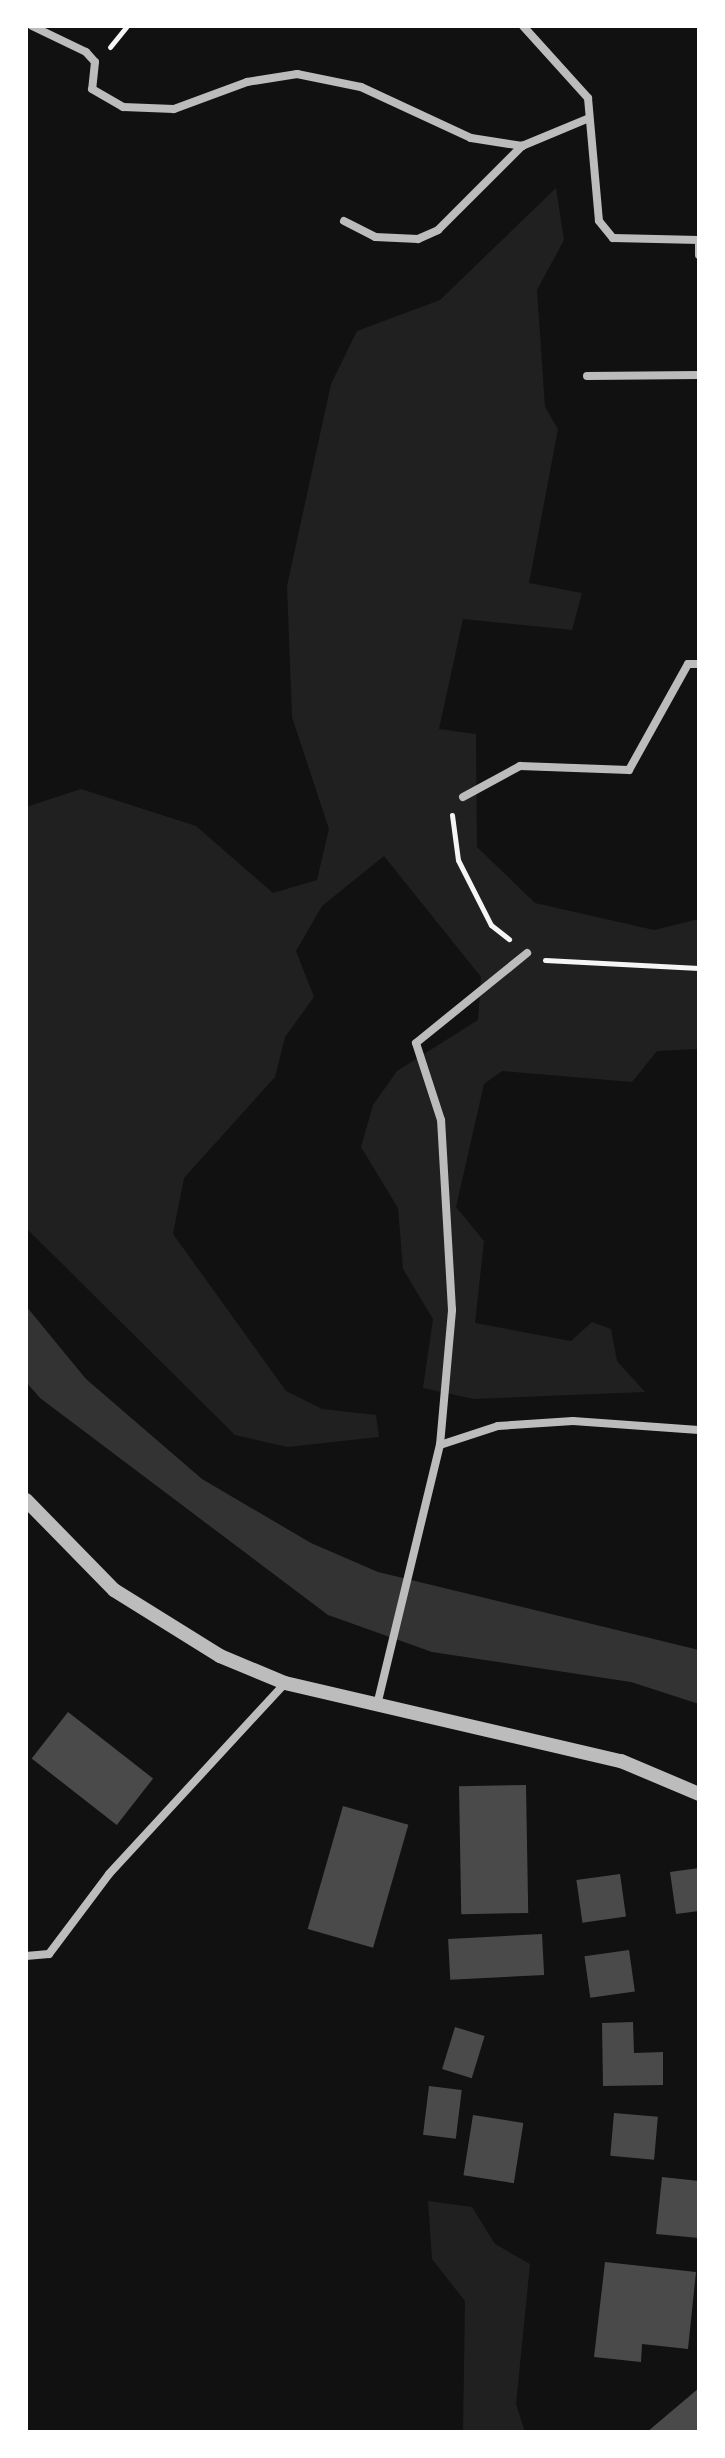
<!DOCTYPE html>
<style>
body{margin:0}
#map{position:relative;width:725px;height:2458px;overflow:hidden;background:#111;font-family:"Golos Text",sans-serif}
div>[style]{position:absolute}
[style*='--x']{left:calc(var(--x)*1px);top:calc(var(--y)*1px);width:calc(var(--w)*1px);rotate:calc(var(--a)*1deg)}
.green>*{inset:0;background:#202020}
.water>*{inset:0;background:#333}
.building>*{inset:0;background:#4a4a4a;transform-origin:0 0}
.path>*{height:5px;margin:-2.5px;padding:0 2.5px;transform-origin:2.5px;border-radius:2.5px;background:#f5f5f5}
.minor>*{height:8px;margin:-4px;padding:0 4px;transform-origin:4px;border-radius:4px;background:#bcbcbc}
.tertiary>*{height:14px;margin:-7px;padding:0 7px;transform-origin:7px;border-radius:7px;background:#bcbcbc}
span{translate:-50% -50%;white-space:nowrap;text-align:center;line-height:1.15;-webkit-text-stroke:6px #fff;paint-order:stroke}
.frame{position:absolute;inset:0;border:28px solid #fff;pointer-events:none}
</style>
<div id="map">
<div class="green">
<i style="clip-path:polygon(556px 188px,564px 240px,537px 290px,545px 407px,558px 429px,529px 583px,582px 593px,572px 630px,463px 619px,439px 729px,476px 734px,477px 847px,535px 903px,654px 930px,699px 919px,699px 1049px,657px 1051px,632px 1082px,502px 1071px,484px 1084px,456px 1207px,484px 1241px,475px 1323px,571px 1341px,592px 1322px,611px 1329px,617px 1361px,645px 1392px,474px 1399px,423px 1388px,433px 1319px,403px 1269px,398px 1208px,361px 1147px,373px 1105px,397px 1071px,478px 1020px,481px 977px,384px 856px,322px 906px,296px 951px,314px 997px,285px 1037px,275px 1077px,184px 1178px,173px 1234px,286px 1391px,322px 1409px,376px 1415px,379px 1437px,287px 1447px,235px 1435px,26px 1228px,26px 807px,81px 789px,196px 826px,273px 893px,317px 880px,329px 829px,292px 717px,287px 586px,331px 384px,357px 331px,440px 300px)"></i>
<i style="clip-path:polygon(428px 2201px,472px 2207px,495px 2244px,530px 2264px,516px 2404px,525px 2432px,463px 2432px,465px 2301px,432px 2259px)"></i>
</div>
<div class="water">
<i style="clip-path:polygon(26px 1306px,86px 1379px,202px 1479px,311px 1543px,378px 1572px,699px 1650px,699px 1704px,631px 1682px,432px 1652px,328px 1615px,40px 1398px,26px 1382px)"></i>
</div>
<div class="building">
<i style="left:68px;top:1712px;width:108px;height:59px;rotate:38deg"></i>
<i style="left:526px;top:1785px;width:128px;height:67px;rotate:89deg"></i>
<i style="left:343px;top:1806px;width:68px;height:128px;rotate:16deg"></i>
<i style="clip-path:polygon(699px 1868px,699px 1911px,676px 1914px,670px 1872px)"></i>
<i style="left:620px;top:1874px;width:43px;height:44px;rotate:82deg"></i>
<i style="left:542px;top:1934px;width:41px;height:94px;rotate:87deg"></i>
<i style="left:629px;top:1950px;width:42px;height:45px;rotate:82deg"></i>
<i style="clip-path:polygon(633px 2022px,634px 2053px,663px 2052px,663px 2085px,603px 2086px,602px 2023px)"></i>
<i style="left:455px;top:2027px;width:31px;height:44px;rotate:17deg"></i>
<i style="left:429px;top:2086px;width:33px;height:49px;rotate:7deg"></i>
<i style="left:614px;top:2113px;width:44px;height:43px;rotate:5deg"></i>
<i style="left:473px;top:2115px;width:51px;height:61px;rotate:9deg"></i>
<i style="clip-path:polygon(662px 2177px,699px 2181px,699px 2238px,656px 2234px)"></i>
<i style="clip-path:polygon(605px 2262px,696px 2272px,688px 2349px,642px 2344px,641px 2362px,594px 2357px)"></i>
<i style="clip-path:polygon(699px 2388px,699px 2432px,647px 2432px)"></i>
</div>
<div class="path">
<i style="--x:110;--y:47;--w:27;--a:-51"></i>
<i style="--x:452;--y:815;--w:45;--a:82.4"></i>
<i style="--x:458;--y:860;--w:73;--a:63.1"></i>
<i style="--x:491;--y:925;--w:23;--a:38"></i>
<i style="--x:545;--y:960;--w:154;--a:3"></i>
</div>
<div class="minor">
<i style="--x:32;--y:26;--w:60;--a:25.7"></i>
<i style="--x:86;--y:52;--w:13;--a:48"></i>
<i style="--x:95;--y:62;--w:27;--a:96"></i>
<i style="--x:92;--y:89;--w:36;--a:30"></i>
<i style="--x:123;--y:107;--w:51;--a:2.2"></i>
<i style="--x:174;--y:109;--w:78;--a:-20.3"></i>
<i style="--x:247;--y:82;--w:51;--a:-9.1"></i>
<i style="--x:297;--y:74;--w:65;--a:11.5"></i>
<i style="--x:361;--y:87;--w:121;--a:24.9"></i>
<i style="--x:471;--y:138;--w:52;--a:8.9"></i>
<i style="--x:523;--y:26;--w:97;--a:47.9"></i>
<i style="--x:588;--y:98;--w:123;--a:84.9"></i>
<i style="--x:599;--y:221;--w:22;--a:51"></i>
<i style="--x:613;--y:238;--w:86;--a:1.3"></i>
<i style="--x:344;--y:221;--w:35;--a:27"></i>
<i style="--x:375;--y:237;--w:43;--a:2.7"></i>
<i style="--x:418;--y:239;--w:22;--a:-24"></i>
<i style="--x:438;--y:230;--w:119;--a:-45"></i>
<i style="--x:522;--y:146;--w:70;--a:-22.6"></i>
<i style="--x:699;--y:240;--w:15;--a:90"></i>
<i style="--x:587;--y:376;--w:112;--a:-0.5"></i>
<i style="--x:463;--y:797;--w:65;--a:-28.5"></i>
<i style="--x:520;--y:766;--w:109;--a:2.1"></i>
<i style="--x:629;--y:770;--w:121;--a:-60.9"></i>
<i style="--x:688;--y:664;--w:11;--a:0"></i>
<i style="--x:440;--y:1445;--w:61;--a:-18.1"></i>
<i style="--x:498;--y:1426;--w:75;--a:-3.8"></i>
<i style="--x:573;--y:1421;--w:126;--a:4.1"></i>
<i style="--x:377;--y:1705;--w:268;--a:-76.4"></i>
<i style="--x:440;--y:1445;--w:136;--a:-84.9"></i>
<i style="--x:452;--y:1310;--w:190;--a:-93.3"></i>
<i style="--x:441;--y:1120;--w:81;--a:-108"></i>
<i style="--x:416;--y:1043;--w:143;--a:-39"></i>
<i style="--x:26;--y:1956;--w:23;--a:-5"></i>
<i style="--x:49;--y:1954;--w:100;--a:-53.1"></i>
<i style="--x:109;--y:1874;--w:260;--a:-47.3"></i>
</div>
<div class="tertiary">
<i style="--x:26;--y:1500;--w:126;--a:45.6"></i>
<i style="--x:114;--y:1590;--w:125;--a:31.9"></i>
<i style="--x:220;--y:1656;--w:70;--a:22.6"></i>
<i style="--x:285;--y:1683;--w:345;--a:13.1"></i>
<i style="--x:621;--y:1761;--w:85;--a:22.9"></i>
</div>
<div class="frame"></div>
</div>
